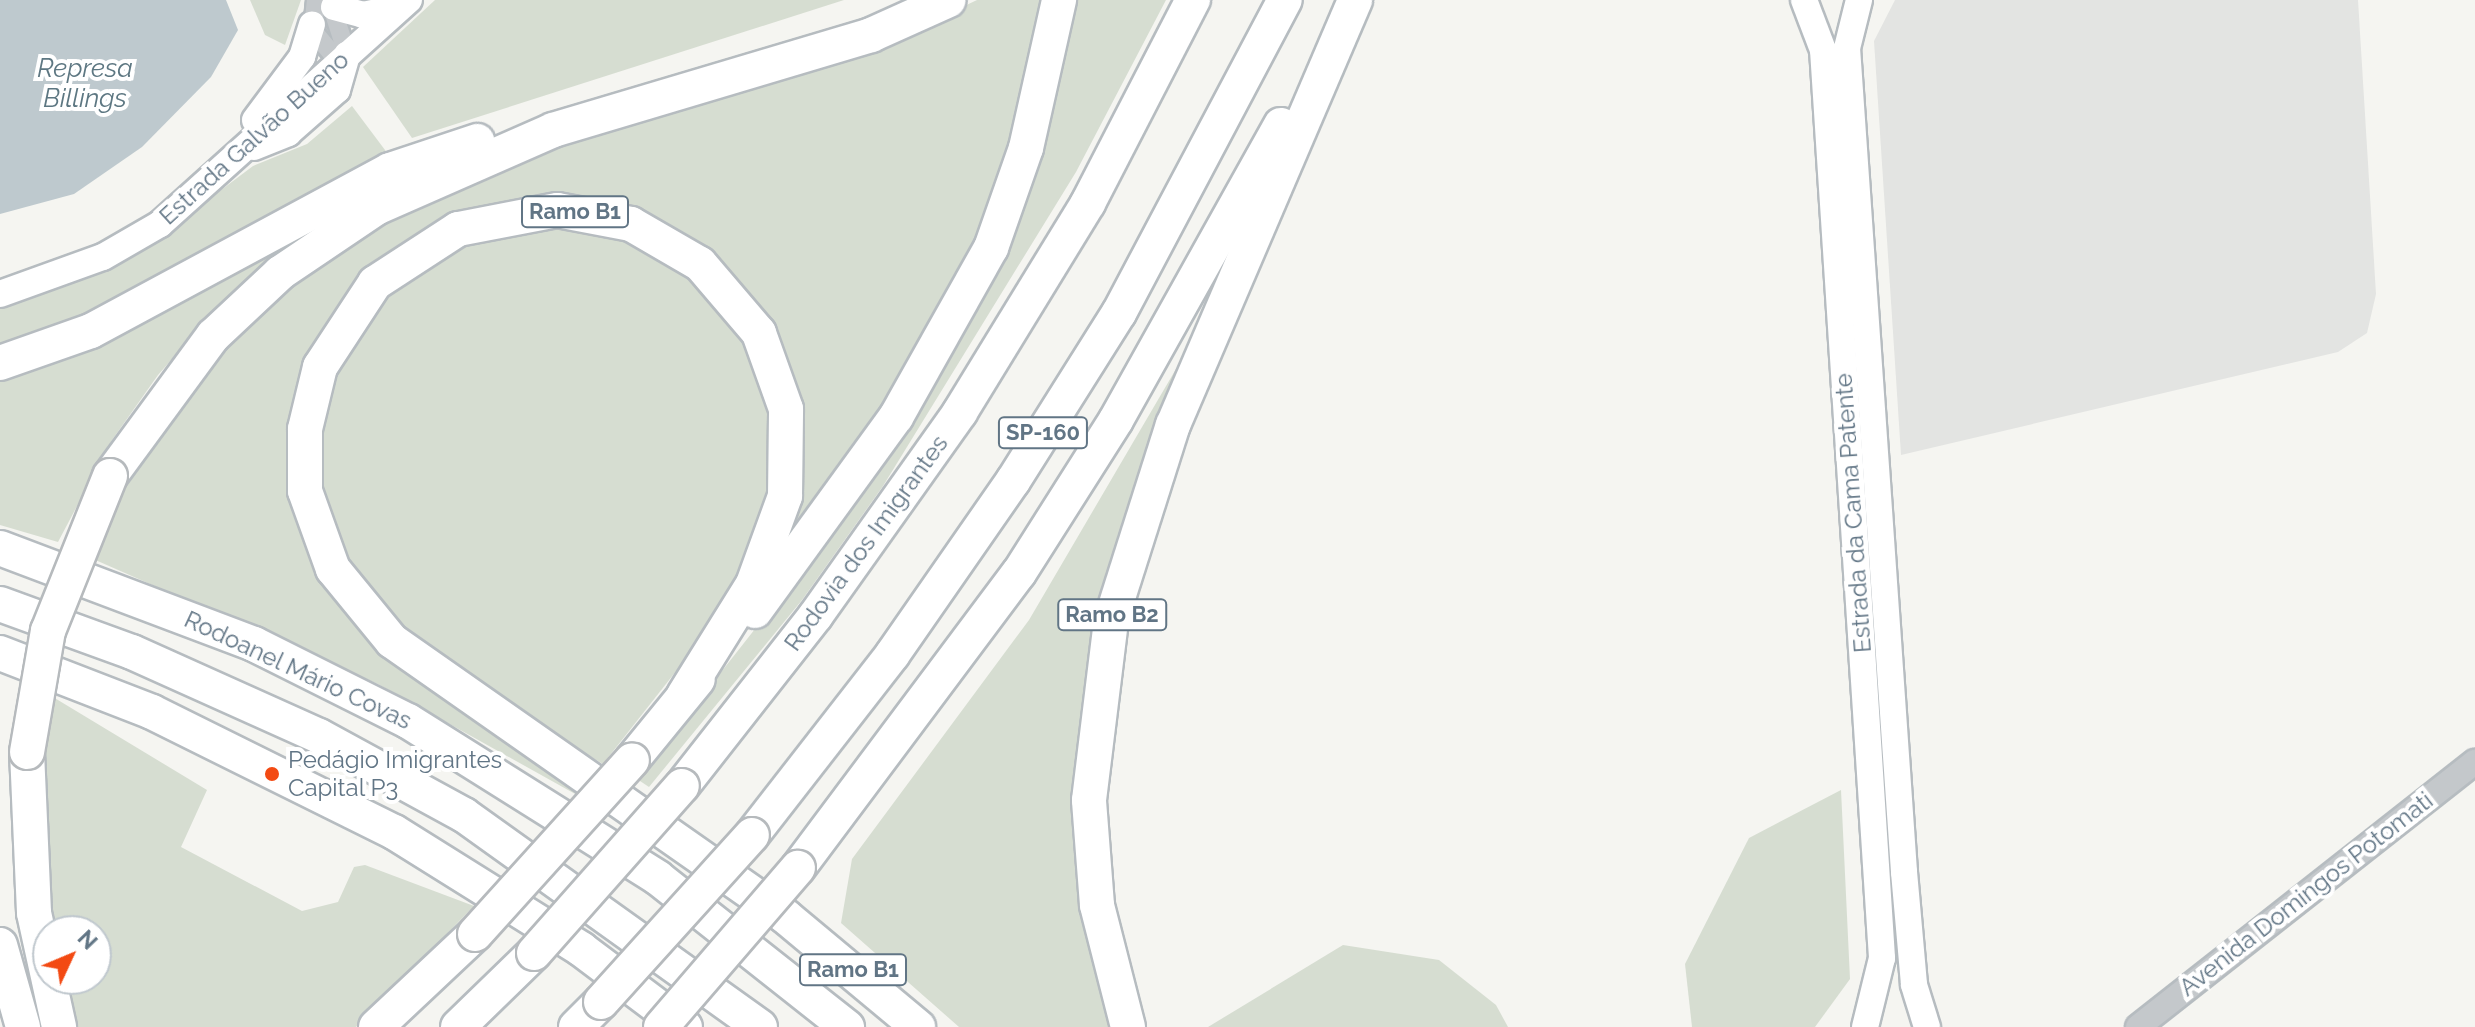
<!DOCTYPE html>
<meta charset="utf-8">
<style>
body{margin:0}
#map{position:relative;width:2475px;height:1027px;overflow:hidden;background:#f5f5f1;font-family:Raleway,sans-serif}
div>[style]{position:absolute}
[style*='--x']{left:calc(var(--x)*1px);top:calc(var(--y)*1px);width:calc(var(--w)*1px);rotate:calc(var(--a)*1deg)}
.built>*{inset:0;background:#e3e4e2}
.green>*{inset:0;background:#d6ddd1}
.water>*{inset:0;background:#bec9ce}
.roads{filter:drop-shadow(2px 0 #b6bcc0) drop-shadow(-2px 0 #b6bcc0) drop-shadow(0 2px #b6bcc0) drop-shadow(0 -2px #b6bcc0)}
.minor>*{height:18px;margin:-9px;padding:0 9px;transform-origin:9px;border-radius:9px;background:#c4c8cb}
.tertiary>*{height:24px;margin:-12px;padding:0 12px;transform-origin:12px;border-radius:12px;background:#c4c8cb}
.secondary>*{height:26px;margin:-13px;padding:0 13px;transform-origin:13px;border-radius:13px;background:#fff}
.motorway>*{height:34px;margin:-17px;padding:0 17px;transform-origin:17px;border-radius:17px;background:#fff}
.bridges{filter:drop-shadow(2px 0 #b6babd) drop-shadow(-2px 0 #b6babd) drop-shadow(0 2px #b6babd) drop-shadow(0 -2px #b6babd)}
.motorway-bridge>*{height:34px;margin:-17px;padding:0 17px;transform-origin:17px;border-radius:17px;background:#fff}
.dots>*{width:22px;height:22px;translate:-50% -50%;box-sizing:border-box;border:4px solid #fff;border-radius:50%}
span{translate:-50% -50%;white-space:nowrap;text-align:center;line-height:1.15;-webkit-text-stroke:8px #fff;paint-order:stroke}
.shield-label span{padding:2px 6px;background:#fff;border:2px solid;border-radius:6px;-webkit-text-stroke-width:0}
.shield-label{font-size:22px;color:#617585;font-weight:700}
.street-label{font-size:24px;color:#617585}
.poi-label{font-size:24px;color:#617585}
.left{translate:0 -50%;text-align:left}
.water-label{font-size:26px;color:#5d7782;font-style:italic}
.north{position:absolute;left:32px;top:915px;width:80px;height:80px;box-sizing:border-box;background:#fff;border:2px solid #c0c8ce;border-radius:50%;rotate:46deg;font-size:22px;font-weight:700;line-height:32px;text-align:center;color:#617585}
.north::after{content:'';display:block;margin:auto;width:28px;height:36px;background:#f34a13;clip-path:polygon(50% 0,100% 100%,50% 72%,0 100%)}
</style>
<div id="map">
<div class="built">
<i style="clip-path:polygon(1895px 0,2358px 0,2376px 294px,2367px 333px,2338px 352px,1901px 455px,1874px 41px)"></i>
</div>
<div class="green">
<i style="clip-path:polygon(250px 0,301px 0,285px 45px,265px 35px)"></i>
<i style="clip-path:polygon(435px 0,844px 0,412px 138px,363px 67px)"></i>
<i style="clip-path:polygon(977px 0,1045px 0,1004px 174px,939px 327px,750px 606px,796px 494px,751px 308px,577px 204px,376px 266px,322px 330px,293px 407px,288px 478px,310px 558px,330px 596px,393px 663px,586px 786px,577px 795px,378px 684px,84px 555px,161px 411px,315px 257px,495px 163px,918px 28px)"></i>
<i style="clip-path:polygon(1067px 0,1166px 0,1076px 172px,883px 486px,802px 600px,649px 787px,637px 779px,766px 615px,923px 391px)"></i>
<i style="clip-path:polygon(352px 106px,394px 162px,92px 313px,0 349px,0 304px,84px 277px,148px 245px,253px 166px,307px 144px)"></i>
<i style="clip-path:polygon(518px 223px,612px 230px,705px 285px,759px 362px,779px 459px,757px 552px,710px 628px,603px 764px,416px 653px,330px 553px,311px 410px,369px 300px,473px 232px)"></i>
<i style="clip-path:polygon(306px 233px,212px 313px,158px 375px,112px 440px,58px 542px,0 525px,0 372px)"></i>
<i style="clip-path:polygon(1217px 299px,1148px 468px,1081px 885px,1113px 1027px,959px 1027px,841px 923px,852px 859px,1029px 620px)"></i>
<i style="clip-path:polygon(48px 694px,207px 790px,181px 847px,302px 911px,338px 902px,354px 867px,365px 865px,474px 906px,356px 1027px,70px 1027px,57px 979px,96px 979px,96px 931px,48px 931px,37px 824px)"></i>
<i style="clip-path:polygon(1841px 790px,1850px 979px,1815px 1027px,1692px 1027px,1685px 964px,1749px 838px)"></i>
<i style="clip-path:polygon(1343px 945px,1439px 960px,1496px 1005px,1508px 1027px,1208px 1027px)"></i>
</div>
<div class="water">
<i style="clip-path:polygon(0 0,226px 0,238px 30px,211px 77px,142px 147px,74px 194px,0 214px)"></i>
</div>
<div class="roads">
<div class="minor">
<i style="--x:316;--y:0;--w:31;--a:96"></i>
<i style="--x:313;--y:31;--w:40;--a:50"></i>
<i style="--x:330;--y:1;--w:56;--a:72.2"></i>
</div>
<div class="tertiary">
<i style="--x:2138;--y:1027;--w:429;--a:-38.2"></i>
</div>
<div class="secondary">
<i style="--x:1804;--y:0;--w:53;--a:69.2"></i>
<i style="--x:1823;--y:50;--w:910;--a:86.28"></i>
<i style="--x:1882;--y:958;--w:71;--a:103.8"></i>
<i style="--x:1859;--y:0;--w:49;--a:104"></i>
<i style="--x:1847;--y:48;--w:826;--a:86.04"></i>
<i style="--x:1904;--y:872;--w:113;--a:84.9"></i>
<i style="--x:1914;--y:985;--w:44;--a:72.8"></i>
<i style="--x:334;--y:7;--w:30;--a:15"></i>
<i style="--x:363;--y:15;--w:35;--a:-12"></i>
<i style="--x:255;--y:120;--w:79;--a:-53.3"></i>
<i style="--x:302;--y:57;--w:34;--a:-73"></i>
<i style="--x:254;--y:147;--w:37;--a:-22"></i>
<i style="--x:288;--y:133;--w:65;--a:-41.3"></i>
<i style="--x:337;--y:90;--w:37;--a:-74"></i>
<i style="--x:0;--y:294;--w:109;--a:-19.8"></i>
<i style="--x:103;--y:257;--w:66;--a:-30.1"></i>
<i style="--x:160;--y:224;--w:335;--a:-42"></i>
</div>
<div class="motorway">
<i style="--x:0;--y:363;--w:96;--a:-19.4"></i>
<i style="--x:91;--y:331;--w:340;--a:-28.3"></i>
<i style="--x:390;--y:170;--w:92;--a:-18.4"></i>
<i style="--x:110;--y:476;--w:174;--a:-53.7"></i>
<i style="--x:213;--y:336;--w:92;--a:-43.2"></i>
<i style="--x:280;--y:273;--w:118;--a:-34"></i>
<i style="--x:378;--y:207;--w:191;--a:-23.7"></i>
<i style="--x:553;--y:130;--w:332;--a:-16.6"></i>
<i style="--x:871;--y:35;--w:85;--a:-24.2"></i>
<i style="--x:0;--y:548;--w:272;--a:20.7"></i>
<i style="--x:254;--y:644;--w:172;--a:26.6"></i>
<i style="--x:408;--y:721;--w:295;--a:32.1"></i>
<i style="--x:658;--y:878;--w:241;--a:38.3"></i>
<i style="--x:0;--y:604;--w:140;--a:20"></i>
<i style="--x:132;--y:652;--w:205;--a:24.2"></i>
<i style="--x:319;--y:736;--w:165;--a:28.6"></i>
<i style="--x:464;--y:815;--w:364;--a:35.6"></i>
<i style="--x:755;--y:611;--w:240;--a:-54"></i>
<i style="--x:896;--y:417;--w:194;--a:-60.7"></i>
<i style="--x:991;--y:248;--w:106;--a:-70.7"></i>
<i style="--x:1026;--y:148;--w:152;--a:-77.4"></i>
<i style="--x:0;--y:653;--w:163;--a:21.2"></i>
<i style="--x:152;--y:712;--w:270;--a:26.4"></i>
<i style="--x:394;--y:832;--w:221;--a:32"></i>
<i style="--x:581;--y:949;--w:130;--a:36.9"></i>
<i style="--x:684;--y:695;--w:131;--a:-58.1"></i>
<i style="--x:753;--y:584;--w:94;--a:-70"></i>
<i style="--x:785;--y:496;--w:87;--a:-89.3"></i>
<i style="--x:786;--y:409;--w:81;--a:-109.6"></i>
<i style="--x:759;--y:333;--w:91;--a:-130.5"></i>
<i style="--x:700;--y:264;--w:80;--a:-149.9"></i>
<i style="--x:631;--y:224;--w:75;--a:-169.3"></i>
<i style="--x:557;--y:210;--w:101;--a:169.1"></i>
<i style="--x:458;--y:229;--w:99;--a:147"></i>
<i style="--x:375;--y:283;--w:100;--a:123.2"></i>
<i style="--x:320;--y:367;--w:64;--a:103.6"></i>
<i style="--x:305;--y:429;--w:62;--a:90"></i>
<i style="--x:305;--y:491;--w:83;--a:70.3"></i>
<i style="--x:333;--y:569;--w:93;--a:50.7"></i>
<i style="--x:392;--y:641;--w:481;--a:35"></i>
<i style="--x:786;--y:917;--w:172;--a:39.8"></i>
<i style="--x:27;--y:752;--w:161;--a:87.5"></i>
<i style="--x:34;--y:913;--w:117;--a:77.6"></i>
<i style="--x:632;--y:760;--w:104;--a:-50.8"></i>
<i style="--x:682;--y:786;--w:217;--a:-51.9"></i>
<i style="--x:816;--y:615;--w:249;--a:-54.6"></i>
<i style="--x:960;--y:412;--w:245;--a:-58.5"></i>
<i style="--x:1088;--y:203;--w:229;--a:-62.7"></i>
<i style="--x:752;--y:835;--w:228;--a:-52.1"></i>
<i style="--x:892;--y:655;--w:212;--a:-55.2"></i>
<i style="--x:1013;--y:481;--w:199;--a:-57.8"></i>
<i style="--x:1119;--y:313;--w:354;--a:-62.1"></i>
<i style="--x:798;--y:868;--w:369;--a:-53.2"></i>
<i style="--x:1019;--y:573;--w:181;--a:-57.6"></i>
<i style="--x:1116;--y:420;--w:338;--a:-60.8"></i>
<i style="--x:0;--y:945;--w:85;--a:74.3"></i>
<i style="--x:376;--y:1027;--w:136;--a:-43.2"></i>
<i style="--x:458;--y:1027;--w:106;--a:-44.2"></i>
<i style="--x:576;--y:1027;--w:35;--a:-45"></i>
<i style="--x:1128;--y:1027;--w:126;--a:-104.3"></i>
<i style="--x:1097;--y:905;--w:105;--a:-94.4"></i>
<i style="--x:1089;--y:800;--w:181;--a:-83"></i>
<i style="--x:1111;--y:620;--w:205;--a:-72.4"></i>
<i style="--x:1173;--y:425;--w:462;--a:-66.8"></i>
</div>
</div>
<div class="bridges">
<div class="motorway-bridge">
<i style="--x:27;--y:752;--w:123;--a:-80.2"></i>
<i style="--x:48;--y:631;--w:167;--a:-68.2"></i>
<i style="--x:475;--y:934;--w:234;--a:-47.9"></i>
<i style="--x:534;--y:953;--w:223;--a:-48.5"></i>
<i style="--x:601;--y:1002;--w:225;--a:-47.9"></i>
<i style="--x:661;--y:1027;--w:210;--a:-49.3"></i>
</div>
</div>
<div class="dots">
<i style="left:272px;top:774px;background:#f34a13"></i>
</div>
<div class="shield-label">
<span style="left:575px;top:212px">Ramo B1</span>
<span style="left:1043px;top:433px">SP-160</span>
<span style="left:1112px;top:615px">Ramo B2</span>
<span style="left:853px;top:970px">Ramo B1</span>
</div>
<div class="street-label">
<span style="left:254px;top:138px;rotate:-42deg">Estrada Galvão Bueno</span>
<span style="left:1853px;top:513px;rotate:-94deg">Estrada da Cama Patente</span>
<span style="left:866px;top:543px;rotate:-54deg">Rodovia dos Imigrantes</span>
<span style="left:298px;top:670px;rotate:25deg">Rodoanel Mário Covas</span>
<span style="left:2306px;top:894px;rotate:-38deg">Avenida Domingos Potomati</span>
</div>
<div class="poi-label">
<span class="left" style="left:288px;top:774px">Pedágio Imigrantes<br>Capital P3</span>
</div>
<div class="water-label">
<span style="left:85px;top:84px">Represa<br>Billings</span>
</div>
<div class="north">N</div>
</div>
